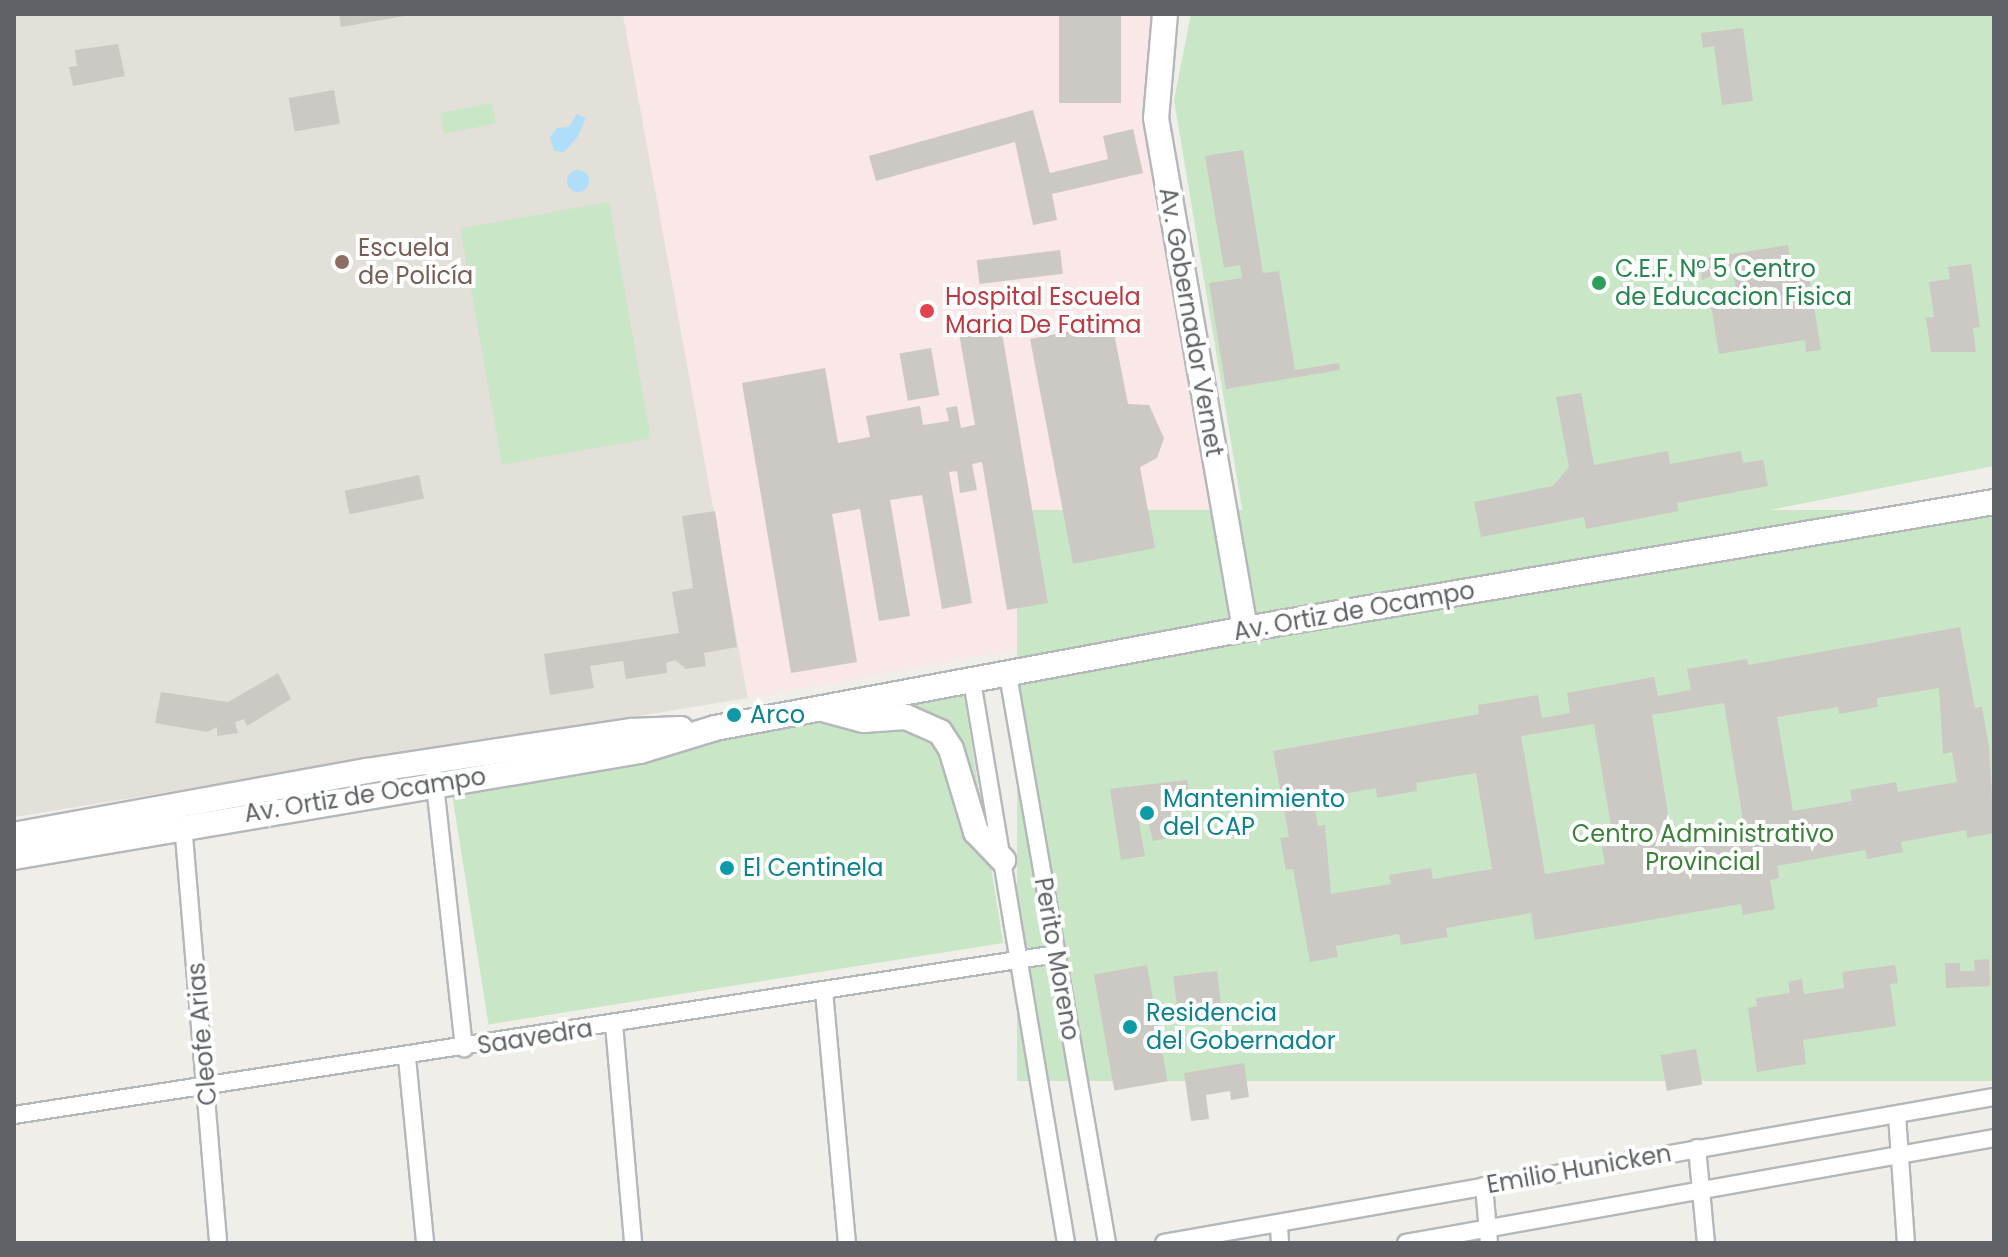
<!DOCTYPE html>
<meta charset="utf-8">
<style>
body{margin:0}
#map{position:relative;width:2008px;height:1257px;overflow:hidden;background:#f0eee8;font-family:Poppins,sans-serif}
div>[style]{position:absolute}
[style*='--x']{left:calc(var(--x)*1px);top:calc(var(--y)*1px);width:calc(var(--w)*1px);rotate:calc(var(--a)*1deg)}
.education>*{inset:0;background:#e3dfd9}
.medical>*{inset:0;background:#fae7e7}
.green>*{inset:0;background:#c9e6c7;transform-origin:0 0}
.water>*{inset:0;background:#afdefa}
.round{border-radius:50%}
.building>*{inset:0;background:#ccc9c4;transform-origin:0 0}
.roads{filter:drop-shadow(2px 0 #b5b8bb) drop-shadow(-2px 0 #b5b8bb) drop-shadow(0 2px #b5b8bb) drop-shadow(0 -2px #b5b8bb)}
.street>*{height:16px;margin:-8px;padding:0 8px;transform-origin:8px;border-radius:8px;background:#fff}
.secondary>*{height:24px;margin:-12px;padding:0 12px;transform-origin:12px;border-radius:12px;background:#fff}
.dots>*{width:22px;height:22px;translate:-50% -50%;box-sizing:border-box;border:4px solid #fff;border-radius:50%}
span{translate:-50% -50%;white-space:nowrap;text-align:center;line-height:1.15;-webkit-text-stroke:8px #fff;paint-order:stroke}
.education-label{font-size:24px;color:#785e54}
.left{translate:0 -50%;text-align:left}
.leisure-label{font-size:24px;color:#27864d}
.health-label{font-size:24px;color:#be3a42}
.street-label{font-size:24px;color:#5f6367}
.culture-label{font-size:24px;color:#0d838f}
.park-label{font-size:24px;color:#3d823b}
.frame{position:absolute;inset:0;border:16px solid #5f6367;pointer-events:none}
</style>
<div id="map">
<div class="education">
<i style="clip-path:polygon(14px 14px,623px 14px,748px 698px,14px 817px)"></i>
</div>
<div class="medical">
<i style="clip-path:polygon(623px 14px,1155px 14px,1159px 34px,1141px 111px,1228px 611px,748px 698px)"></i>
</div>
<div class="green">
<i style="clip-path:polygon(1191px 14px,1992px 14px,1994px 466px,1259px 610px,1174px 100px)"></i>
<i style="left:492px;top:103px;width:21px;height:53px;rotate:79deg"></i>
<i style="left:609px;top:202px;width:240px;height:151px;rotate:80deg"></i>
<i style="left:1994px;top:510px;width:571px;height:977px;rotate:90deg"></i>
<i style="left:964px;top:696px;width:250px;height:521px;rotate:81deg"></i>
</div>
<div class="water">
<i style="clip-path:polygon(577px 114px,586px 118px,577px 138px,564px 152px,554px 151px,550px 137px,557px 128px,569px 127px)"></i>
<i class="round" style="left:567px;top:170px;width:22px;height:22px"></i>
</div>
<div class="building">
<i style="clip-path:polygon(339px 14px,405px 14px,405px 16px,341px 27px)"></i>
<i style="left:1059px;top:14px;width:62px;height:89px"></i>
<i style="clip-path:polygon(1743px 28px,1753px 101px,1722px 105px,1714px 46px,1703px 48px,1701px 33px)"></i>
<i style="clip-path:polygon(118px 44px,125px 76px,73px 86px,69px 67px,77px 66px,75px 50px)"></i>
<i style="left:334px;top:90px;width:34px;height:46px;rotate:80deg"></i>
<i style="clip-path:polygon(1033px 110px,1050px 173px,1108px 159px,1103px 136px,1133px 129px,1143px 173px,1052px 194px,1057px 220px,1033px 225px,1015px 142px,876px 181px,869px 156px)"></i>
<i style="clip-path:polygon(1243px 150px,1263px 273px,1279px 271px,1295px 370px,1339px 363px,1340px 370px,1226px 389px,1209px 283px,1242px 278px,1240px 265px,1224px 268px,1205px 156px)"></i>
<i style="clip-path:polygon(1788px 245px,1791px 264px,1780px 265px,1779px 258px,1763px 260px,1765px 274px,1770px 273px,1772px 282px,1809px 276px,1821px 350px,1806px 352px,1805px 340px,1719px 354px,1709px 293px,1736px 289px,1732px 267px,1702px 280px,1700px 259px)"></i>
<i style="left:1060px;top:250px;width:24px;height:84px;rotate:83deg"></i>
<i style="clip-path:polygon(1971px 264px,1980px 327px,1973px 328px,1976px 352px,1931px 352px,1926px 318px,1934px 317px,1929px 282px,1950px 279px,1948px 267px)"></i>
<i style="clip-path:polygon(999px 315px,1048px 603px,1007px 610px,982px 462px,972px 464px,977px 490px,960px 493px,957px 471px,949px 472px,972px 603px,942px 609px,922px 495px,890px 500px,910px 616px,879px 621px,860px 509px,832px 514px,857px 662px,791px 673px,742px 383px,825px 368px,838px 443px,870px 437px,866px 416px,920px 406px,923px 425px,949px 421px,946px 408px,957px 406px,961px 428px,975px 425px,957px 322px)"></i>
<i style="clip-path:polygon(1112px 323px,1128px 404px,1149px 405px,1164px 438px,1157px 458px,1140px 467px,1155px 548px,1073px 564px,1030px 339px)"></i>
<i style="left:931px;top:348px;width:48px;height:32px;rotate:80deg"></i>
<i style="clip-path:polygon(1581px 393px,1594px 465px,1668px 451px,1670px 464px,1741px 451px,1743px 463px,1763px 460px,1768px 486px,1677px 503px,1679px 511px,1586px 529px,1584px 517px,1481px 537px,1474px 502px,1553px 486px,1569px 467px,1556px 397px)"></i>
<i style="left:419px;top:475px;width:24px;height:76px;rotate:78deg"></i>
<i style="clip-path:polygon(715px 511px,737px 647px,704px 653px,706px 666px,686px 669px,675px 660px,666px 663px,667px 673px,626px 679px,623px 661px,590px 666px,594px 688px,550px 695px,544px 654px,679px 633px,672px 592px,693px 588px,682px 516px)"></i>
<i style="clip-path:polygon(evenodd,1960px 627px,1975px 708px,1982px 707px,1989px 747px,1994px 833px,1967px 838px,1966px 830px,1901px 842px,1903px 852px,1867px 859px,1865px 850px,1777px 866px,1779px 878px,1770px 880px,1775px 909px,1743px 915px,1741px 904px,1535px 940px,1531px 913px,1446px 928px,1448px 937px,1401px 945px,1399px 934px,1336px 946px,1338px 957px,1310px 962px,1293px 869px,1286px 870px,1280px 838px,1289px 837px,1273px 751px,1479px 714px,1478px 705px,1538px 695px,1542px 718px,1570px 713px,1567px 693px,1654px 677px,1658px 696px,1691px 690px,1687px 669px,1747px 659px,1748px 665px,1960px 627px,1939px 688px,1943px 754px,1952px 752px,1957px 782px,1898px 792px,1896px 782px,1850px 790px,1852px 801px,1793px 811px,1777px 717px,1838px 707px,1839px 714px,1878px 707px,1877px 698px,1939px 688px,1960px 627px,1724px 703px,1746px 838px,1684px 848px,1681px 830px,1671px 832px,1652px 715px,1724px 703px,1960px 627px,1594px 724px,1614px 844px,1602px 847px,1605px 864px,1545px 874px,1521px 736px,1594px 724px,1960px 627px,1476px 773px,1492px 869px,1433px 879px,1431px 868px,1389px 875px,1391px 884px,1331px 894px,1325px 825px,1318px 826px,1313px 799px,1376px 788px,1377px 798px,1417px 791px,1416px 783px,1476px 773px)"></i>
<i style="clip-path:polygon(278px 673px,291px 699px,247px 726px,244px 719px,235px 722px,238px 733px,217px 736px,217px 727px,207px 732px,155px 723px,161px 692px,228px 702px)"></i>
<i style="clip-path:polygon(1187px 780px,1191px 805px,1179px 806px,1184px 835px,1153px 841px,1148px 821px,1139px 822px,1145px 856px,1121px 860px,1110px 789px)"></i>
<i style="clip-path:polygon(1989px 959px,1990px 986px,1946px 988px,1945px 963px,1960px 963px,1960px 971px,1975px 971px,1974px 960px)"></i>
<i style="left:1147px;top:965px;width:118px;height:54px;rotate:80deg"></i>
<i style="clip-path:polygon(1895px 965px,1898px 983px,1890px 984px,1896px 1026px,1803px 1040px,1806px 1064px,1757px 1072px,1748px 1008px,1757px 1006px,1756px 998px,1790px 993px,1788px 982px,1802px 979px,1804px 994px,1844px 988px,1842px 972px)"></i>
<i style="left:1217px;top:971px;width:43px;height:44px;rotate:83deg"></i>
<i style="left:1696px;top:1049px;width:36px;height:36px;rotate:80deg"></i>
<i style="clip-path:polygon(1244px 1063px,1249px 1097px,1231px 1100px,1230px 1091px,1206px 1095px,1209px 1119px,1191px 1121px,1184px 1073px)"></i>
</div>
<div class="roads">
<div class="street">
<i style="--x:1008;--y:675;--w:577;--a:80.11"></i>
<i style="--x:972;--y:681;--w:570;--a:80.5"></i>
<i style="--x:434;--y:776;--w:274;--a:83.7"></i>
<i style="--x:183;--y:824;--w:420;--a:85.2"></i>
<i style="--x:824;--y:991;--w:253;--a:84.8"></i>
<i style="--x:614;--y:1024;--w:220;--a:85"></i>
<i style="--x:407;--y:1058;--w:186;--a:84.4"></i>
<i style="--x:14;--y:1115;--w:1054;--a:-8.78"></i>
<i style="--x:1897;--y:1115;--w:128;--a:86"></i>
<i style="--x:1697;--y:1148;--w:95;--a:84.6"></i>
<i style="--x:1484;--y:1186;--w:57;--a:85"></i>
<i style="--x:1279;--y:1225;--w:18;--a:87"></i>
<i style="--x:1164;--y:1243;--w:843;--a:-9.98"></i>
<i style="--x:1406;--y:1243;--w:597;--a:-10.12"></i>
</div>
<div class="secondary">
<i style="--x:1165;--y:14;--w:104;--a:94.9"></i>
<i style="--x:1156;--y:118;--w:519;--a:80.12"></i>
<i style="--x:826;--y:710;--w:39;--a:15"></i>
<i style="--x:864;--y:720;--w:42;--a:-4.1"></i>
<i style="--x:906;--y:717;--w:37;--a:24"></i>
<i style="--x:940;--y:732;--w:20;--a:57"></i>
<i style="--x:951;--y:749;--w:87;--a:73.2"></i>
<i style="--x:976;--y:832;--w:39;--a:46"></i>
<i style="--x:14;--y:835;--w:358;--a:-10.3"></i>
<i style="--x:366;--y:771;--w:269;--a:-8.6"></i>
<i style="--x:632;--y:731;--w:49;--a:-2.3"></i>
<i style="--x:14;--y:857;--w:635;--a:-9.61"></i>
<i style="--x:640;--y:751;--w:78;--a:-17"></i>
<i style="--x:715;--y:728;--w:539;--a:-10.58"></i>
<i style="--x:1245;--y:629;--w:760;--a:-9.62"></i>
</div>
</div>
<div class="dots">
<i style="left:342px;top:262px;background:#8d6e63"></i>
<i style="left:1599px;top:283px;background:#2e9e5b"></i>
<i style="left:927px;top:311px;background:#e0444e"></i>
<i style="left:734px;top:715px;background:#0f9aa8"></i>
<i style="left:1147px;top:813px;background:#0f9aa8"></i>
<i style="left:727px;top:868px;background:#0f9aa8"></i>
<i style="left:1130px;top:1027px;background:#0f9aa8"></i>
</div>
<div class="education-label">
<span class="left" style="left:358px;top:262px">Escuela<br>de Policía</span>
</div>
<div class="leisure-label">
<span class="left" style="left:1615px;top:283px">C.E.F. N° 5 Centro<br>de Educacion Fisica</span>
</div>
<div class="health-label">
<span class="left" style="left:945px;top:311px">Hospital Escuela<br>Maria De Fatima</span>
</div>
<div class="street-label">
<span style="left:1191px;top:322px;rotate:80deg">Av. Gobernador Vernet</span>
<span style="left:1354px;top:611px;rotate:-10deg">Av. Ortiz de Ocampo</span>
<span style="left:365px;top:795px;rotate:-9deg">Av. Ortiz de Ocampo</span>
<span style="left:1057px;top:959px;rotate:80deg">Perito Moreno</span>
<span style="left:202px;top:1034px;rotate:-95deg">Cleofe Arias</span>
<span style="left:535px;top:1037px;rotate:-9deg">Saavedra</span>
<span style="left:1579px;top:1169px;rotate:-10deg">Emilio Hunicken</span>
</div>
<div class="culture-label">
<span class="left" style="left:750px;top:715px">Arco</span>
<span class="left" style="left:1163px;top:813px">Mantenimiento<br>del CAP</span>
<span class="left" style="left:743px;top:868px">El Centinela</span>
<span class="left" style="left:1146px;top:1027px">Residencia<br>del Gobernador</span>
</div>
<div class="park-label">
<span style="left:1703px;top:848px">Centro Administrativo<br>Provincial</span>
</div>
<div class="frame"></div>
</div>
